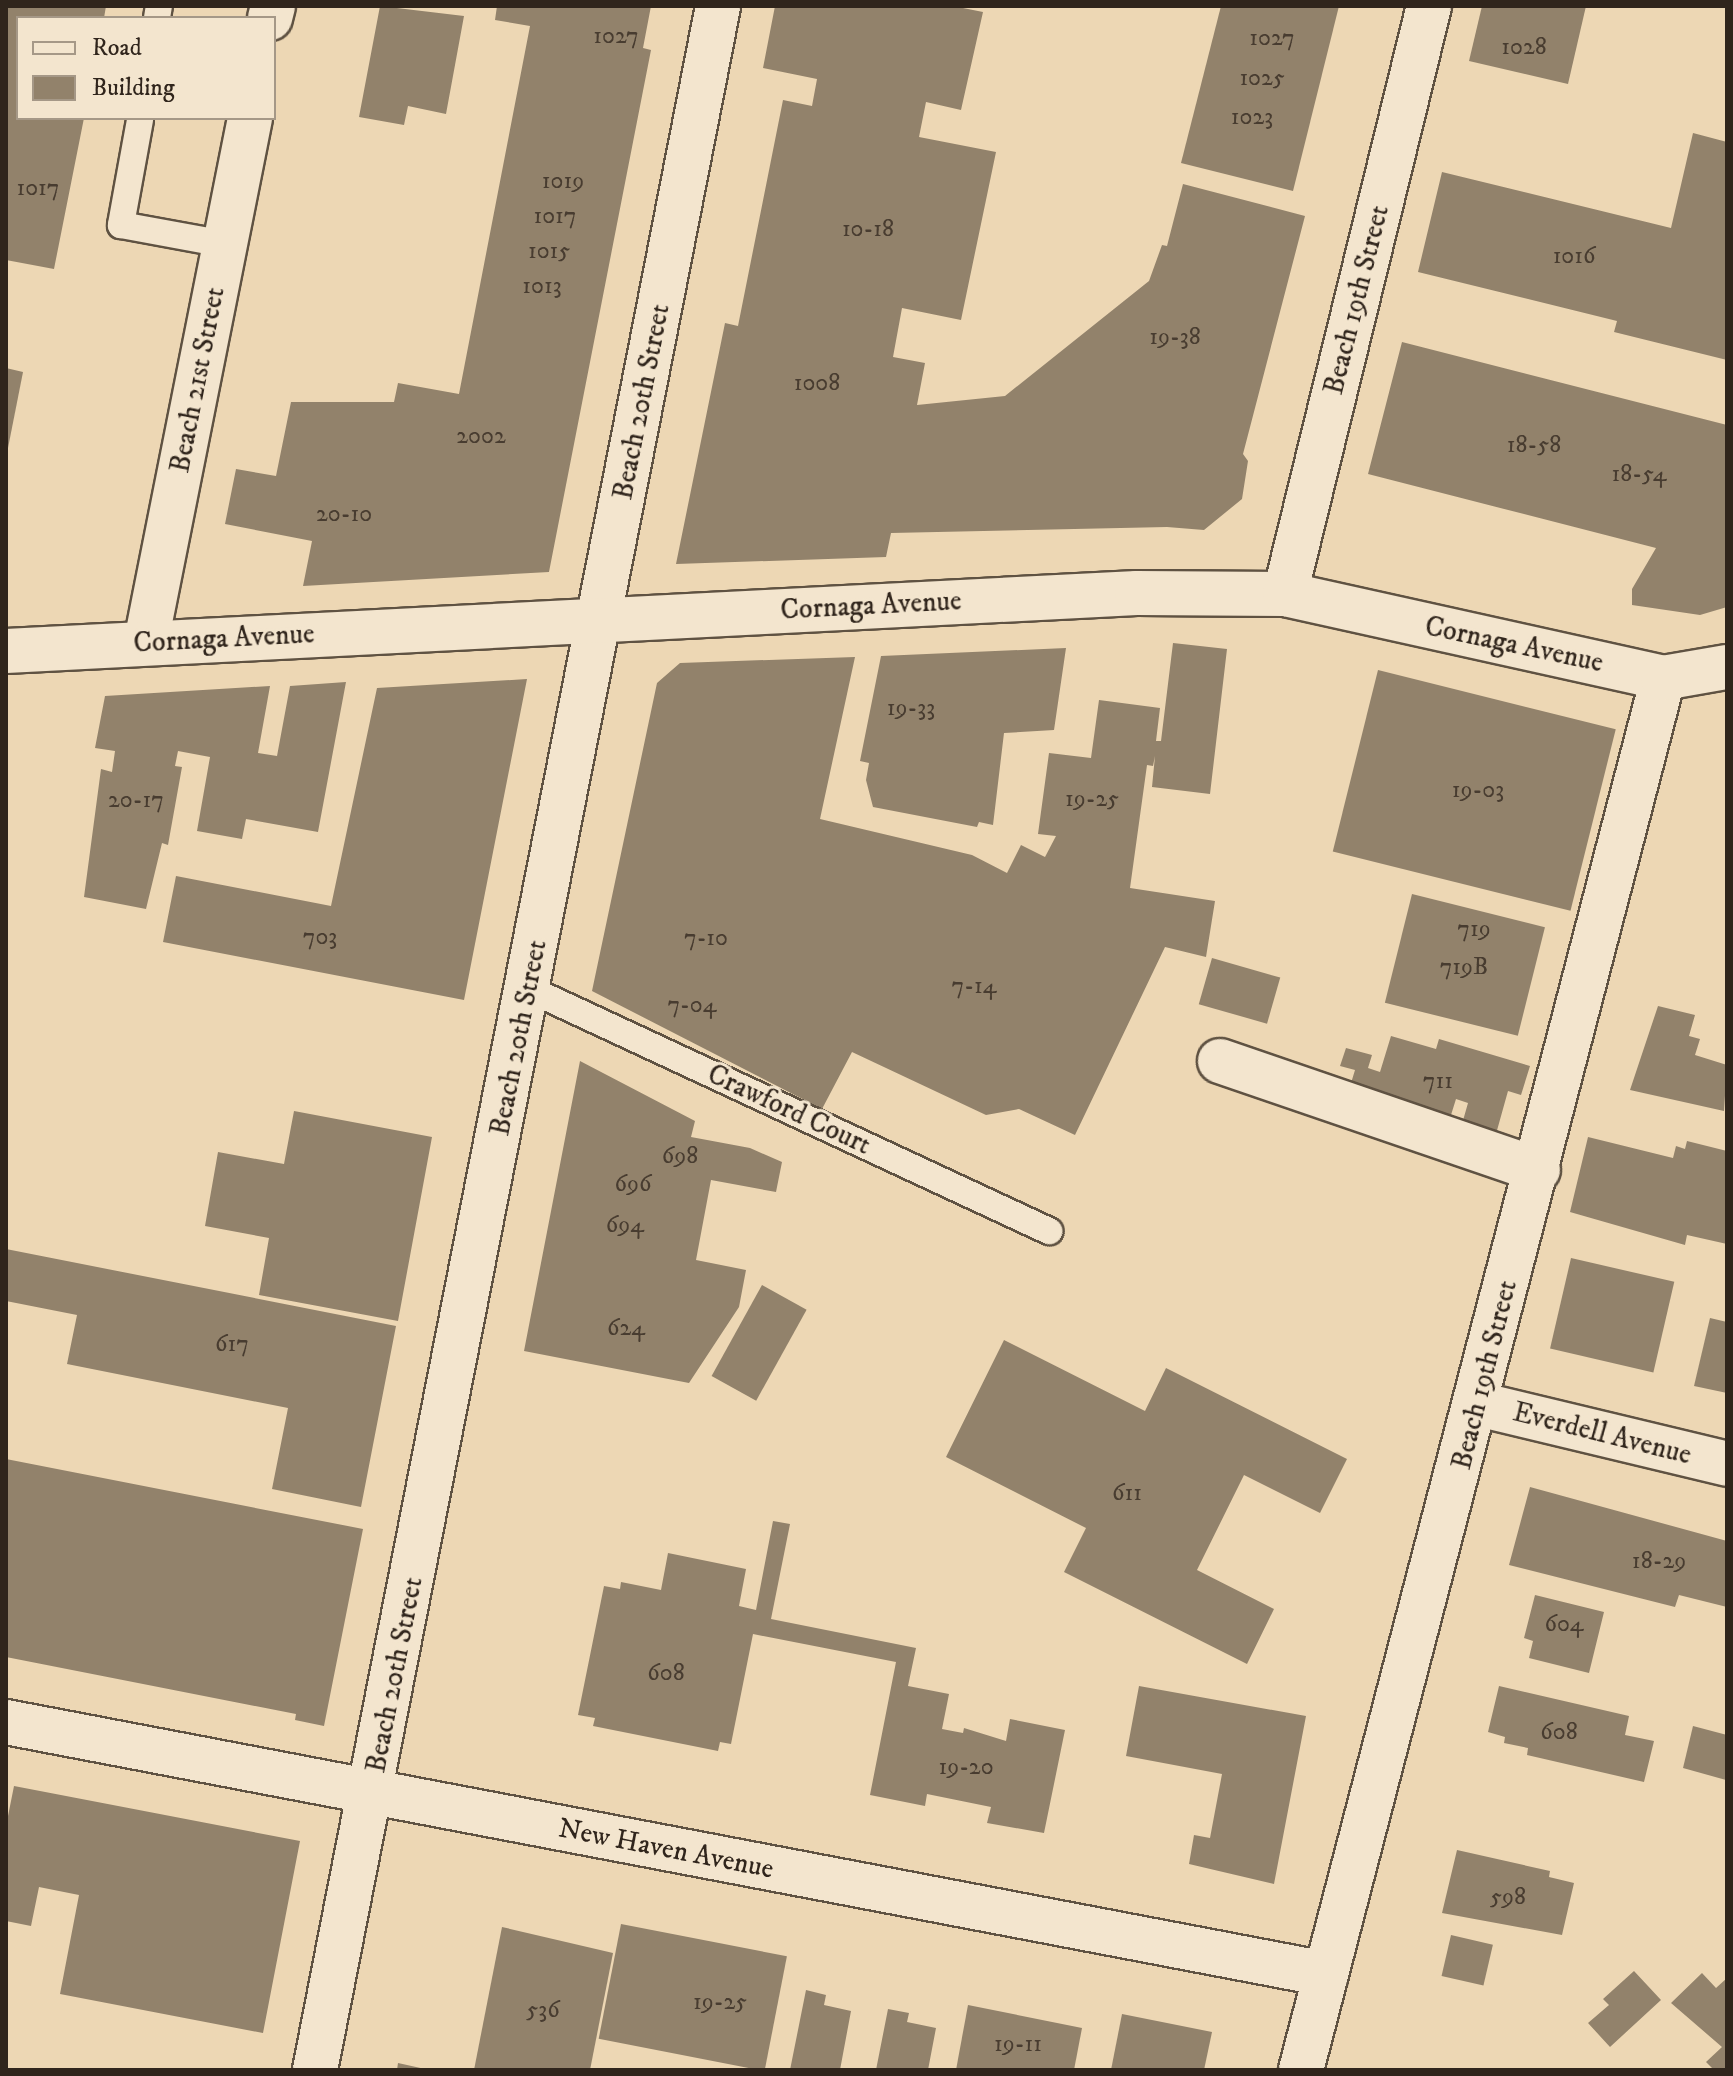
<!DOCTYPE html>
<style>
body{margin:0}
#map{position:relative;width:1733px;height:2076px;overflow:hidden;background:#edd7b4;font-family:"IM FELL DW Pica",serif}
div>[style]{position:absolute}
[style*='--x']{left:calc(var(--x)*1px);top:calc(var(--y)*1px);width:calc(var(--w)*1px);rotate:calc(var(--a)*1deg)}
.building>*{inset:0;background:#92826b;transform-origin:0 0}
.roads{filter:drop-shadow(2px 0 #5f5242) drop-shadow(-2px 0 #5f5242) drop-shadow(0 2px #5f5242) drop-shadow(0 -2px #5f5242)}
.lane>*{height:26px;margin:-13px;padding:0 13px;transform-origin:13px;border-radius:13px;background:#f3e5ce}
.street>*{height:44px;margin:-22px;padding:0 22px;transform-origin:22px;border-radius:22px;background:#f3e5ce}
.secondary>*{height:44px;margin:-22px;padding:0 22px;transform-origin:22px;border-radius:22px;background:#f3e5ce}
span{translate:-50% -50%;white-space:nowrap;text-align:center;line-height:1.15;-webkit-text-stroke:6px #f3e5ce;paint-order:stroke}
.number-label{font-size:24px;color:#483c30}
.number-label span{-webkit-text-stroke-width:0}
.street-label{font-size:28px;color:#30251c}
.frame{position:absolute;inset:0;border:8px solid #30251c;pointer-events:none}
.legend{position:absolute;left:16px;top:16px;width:260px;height:104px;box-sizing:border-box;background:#f3e5ce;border:2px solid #a59887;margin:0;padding:10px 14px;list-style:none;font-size:24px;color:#30251c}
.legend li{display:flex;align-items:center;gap:16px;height:40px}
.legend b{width:40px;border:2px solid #a59887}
</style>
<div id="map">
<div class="building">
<i style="clip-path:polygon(6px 6px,106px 6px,104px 18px,18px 18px,18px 118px,84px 118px,54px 269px,6px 260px)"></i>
<i style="clip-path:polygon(380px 6px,464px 16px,446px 114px,408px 106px,404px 125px,359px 117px)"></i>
<i style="clip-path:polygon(497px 6px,651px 6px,643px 48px,651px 50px,549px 572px,303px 586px,312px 541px,225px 524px,236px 469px,276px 476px,291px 402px,394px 402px,398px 383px,459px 394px,530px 26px,495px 20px)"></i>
<i style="clip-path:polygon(775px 6px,953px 6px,983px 12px,961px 110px,926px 102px,919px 137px,996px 152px,961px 320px,902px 308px,893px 357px,925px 363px,917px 405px,1005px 396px,1149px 281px,1162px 245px,1167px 246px,1183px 184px,1305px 216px,1243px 454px,1248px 461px,1242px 499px,1204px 530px,1167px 527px,891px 533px,886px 557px,676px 564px,725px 323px,738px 326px,783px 100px,812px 106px,817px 79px,763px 68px)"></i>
<i style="clip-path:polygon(1221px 6px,1339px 6px,1293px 191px,1181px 163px)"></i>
<i style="clip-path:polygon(1482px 6px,1586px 6px,1568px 84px,1469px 61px)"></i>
<i style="clip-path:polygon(1693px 133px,1727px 142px,1727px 360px,1614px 332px,1617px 321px,1418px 272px,1442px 172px,1671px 228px)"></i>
<i style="clip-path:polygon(1402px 342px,1727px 425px,1727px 607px,1700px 615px,1632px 605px,1632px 589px,1656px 548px,1368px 474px)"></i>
<i style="clip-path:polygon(6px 368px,23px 372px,7px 453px,6px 453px)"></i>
<i style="clip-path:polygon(1173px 643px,1227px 649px,1210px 794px,1152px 787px,1155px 756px,1153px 766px,1147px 765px,1130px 888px,1215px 901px,1206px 957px,1165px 947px,1075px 1135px,1019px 1109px,986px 1115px,852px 1052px,822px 1109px,592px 991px,657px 683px,680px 663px,855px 657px,820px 819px,972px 855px,1007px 873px,1021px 845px,1045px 857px,1056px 836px,1038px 834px,1049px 753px,1091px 758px,1099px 700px,1160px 708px,1156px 741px,1161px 741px)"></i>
<i style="clip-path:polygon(1066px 648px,1054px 730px,1004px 733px,993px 825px,979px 822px,977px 827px,873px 807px,866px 780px,869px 763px,860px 761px,881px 656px)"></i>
<i style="left:1378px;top:670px;width:245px;height:187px;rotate:14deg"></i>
<i style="clip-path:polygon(527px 679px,464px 1000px,163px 942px,176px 876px,331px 906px,377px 688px)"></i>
<i style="clip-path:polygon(346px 682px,318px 832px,246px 819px,242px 839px,197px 831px,210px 757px,178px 751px,175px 766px,182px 767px,168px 845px,162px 843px,146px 909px,84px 897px,101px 769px,112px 772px,115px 751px,95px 748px,105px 696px,270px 686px,258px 753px,277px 756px,290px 686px)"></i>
<i style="left:1412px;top:894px;width:137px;height:112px;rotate:14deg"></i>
<i style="left:1212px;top:958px;width:71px;height:48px;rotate:16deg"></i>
<i style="clip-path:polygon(1658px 1006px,1695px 1015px,1689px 1036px,1700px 1039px,1695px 1055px,1727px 1065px,1724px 1111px,1630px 1090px)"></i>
<i style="clip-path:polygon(1391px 1036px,1436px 1049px,1439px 1039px,1530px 1066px,1521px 1095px,1508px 1091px,1496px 1134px,1462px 1124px,1468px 1103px,1456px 1099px,1451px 1115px,1348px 1093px,1355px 1070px,1340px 1066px,1346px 1048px,1372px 1055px,1368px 1068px,1380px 1072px)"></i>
<i style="clip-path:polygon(580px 1061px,695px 1121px,691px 1137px,750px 1148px,782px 1162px,776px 1192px,711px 1180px,696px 1260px,746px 1270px,739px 1307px,689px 1383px,524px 1351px)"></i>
<i style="clip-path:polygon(294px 1111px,432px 1137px,398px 1321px,259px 1295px,269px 1238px,205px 1226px,218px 1152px,284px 1164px)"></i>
<i style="clip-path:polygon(1588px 1137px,1673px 1158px,1676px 1146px,1685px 1149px,1687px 1141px,1727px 1151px,1727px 1244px,1687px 1235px,1685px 1245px,1570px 1212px)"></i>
<i style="clip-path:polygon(6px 1249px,396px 1326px,361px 1507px,272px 1489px,288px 1408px,67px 1364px,77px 1315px,6px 1301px)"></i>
<i style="left:1571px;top:1258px;width:106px;height:93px;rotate:13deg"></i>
<i style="left:762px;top:1285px;width:51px;height:104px;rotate:29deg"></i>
<i style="clip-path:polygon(1710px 1318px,1727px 1322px,1727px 1393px,1694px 1386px)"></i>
<i style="clip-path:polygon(1004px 1340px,1145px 1411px,1166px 1368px,1347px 1459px,1320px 1513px,1244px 1475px,1197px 1570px,1274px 1609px,1247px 1664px,1064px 1572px,1086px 1528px,946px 1457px)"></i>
<i style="clip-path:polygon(6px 1459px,363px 1529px,324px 1726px,295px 1720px,296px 1714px,6px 1657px)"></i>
<i style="clip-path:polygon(1530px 1487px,1727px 1541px,1727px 1607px,1679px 1595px,1675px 1607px,1509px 1565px)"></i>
<i style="clip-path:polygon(773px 1521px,790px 1524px,771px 1619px,916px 1648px,908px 1686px,949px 1694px,942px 1729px,963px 1733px,964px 1728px,1006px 1741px,1010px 1719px,1065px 1730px,1044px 1833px,987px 1823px,991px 1807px,927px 1794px,925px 1806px,870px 1795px,896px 1662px,753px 1634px,731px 1744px,720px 1742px,718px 1751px,593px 1726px,595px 1718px,578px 1715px,604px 1586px,620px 1589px,621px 1582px,661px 1590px,668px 1553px,746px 1569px,739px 1606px,756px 1610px)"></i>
<i style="clip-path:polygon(1535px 1595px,1604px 1612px,1589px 1673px,1529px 1658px,1533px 1641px,1524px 1638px)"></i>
<i style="clip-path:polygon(1139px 1686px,1306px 1716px,1274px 1884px,1189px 1864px,1194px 1835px,1210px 1838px,1222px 1774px,1126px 1756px)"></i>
<i style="clip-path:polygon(1499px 1686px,1629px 1716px,1625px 1735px,1654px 1741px,1644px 1782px,1527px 1755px,1528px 1748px,1504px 1743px,1505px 1737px,1488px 1732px)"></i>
<i style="clip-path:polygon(1693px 1726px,1727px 1735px,1726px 1780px,1683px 1768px)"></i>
<i style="clip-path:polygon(14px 1786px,300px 1841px,263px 2033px,60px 1994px,79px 1895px,39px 1887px,31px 1926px,6px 1921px,6px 1826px)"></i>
<i style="clip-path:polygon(1457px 1850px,1550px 1871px,1549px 1877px,1574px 1883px,1562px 1935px,1442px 1913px)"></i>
<i style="left:621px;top:1924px;width:169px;height:117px;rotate:11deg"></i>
<i style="clip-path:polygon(502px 1927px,613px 1953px,590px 2070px,474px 2070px)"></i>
<i style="left:1451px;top:1935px;width:43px;height:42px;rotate:13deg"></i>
<i style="clip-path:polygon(1634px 1971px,1661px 2000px,1610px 2047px,1588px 2023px,1609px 2005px,1603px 1999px)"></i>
<i style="clip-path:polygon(1702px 1973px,1716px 1988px,1727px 1978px,1727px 2070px,1714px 2070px,1706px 2062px,1722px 2047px,1671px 2003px)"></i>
<i style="clip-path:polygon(806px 1990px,826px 1995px,824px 2005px,851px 2011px,840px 2070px,790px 2070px)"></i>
<i style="clip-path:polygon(968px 2005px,1082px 2028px,1074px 2070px,956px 2070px)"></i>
<i style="clip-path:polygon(888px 2009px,909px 2013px,907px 2022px,936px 2028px,928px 2070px,876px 2070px)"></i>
<i style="clip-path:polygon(1122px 2014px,1212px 2032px,1204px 2070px,1111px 2070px)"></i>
<i style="clip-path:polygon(398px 2063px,425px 2069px,425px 2070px,397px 2070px)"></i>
</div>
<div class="roads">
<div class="lane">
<i style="--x:157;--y:18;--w:12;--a:-81"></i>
<i style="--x:140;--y:120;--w:107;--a:100.3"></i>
<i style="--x:121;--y:225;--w:106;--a:10.4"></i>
<i style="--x:529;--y:989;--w:574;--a:24.96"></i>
</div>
<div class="street">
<i style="--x:270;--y:18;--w:12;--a:-76"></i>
<i style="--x:1285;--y:594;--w:605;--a:-76.24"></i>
<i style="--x:146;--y:642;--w:534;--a:-78.77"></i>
<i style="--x:1220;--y:1061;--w:336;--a:18.9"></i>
<i style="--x:1478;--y:1404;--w:256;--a:13.5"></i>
<i style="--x:6;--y:1722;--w:1344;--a:10.81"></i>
<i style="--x:315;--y:2070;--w:2103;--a:-78.95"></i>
<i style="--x:1301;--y:2070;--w:1438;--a:-75.42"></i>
</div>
<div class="secondary">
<i style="--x:6;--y:651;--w:1132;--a:-2.94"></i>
<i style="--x:1137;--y:593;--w:148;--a:0.4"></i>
<i style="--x:1285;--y:594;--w:387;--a:12.5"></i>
<i style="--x:1663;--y:678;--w:65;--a:-9.8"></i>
</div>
</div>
<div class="number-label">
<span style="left:616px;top:37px">1027</span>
<span style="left:1272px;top:39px">1027</span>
<span style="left:1524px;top:48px">1028</span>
<span style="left:1262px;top:79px">1025</span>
<span style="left:1252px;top:118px">1023</span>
<span style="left:563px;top:182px">1019</span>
<span style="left:38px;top:189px">1017</span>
<span style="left:555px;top:217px">1017</span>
<span style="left:868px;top:230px">10-18</span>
<span style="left:549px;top:252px">1015</span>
<span style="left:1574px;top:257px">1016</span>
<span style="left:542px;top:287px">1013</span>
<span style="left:1175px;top:338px">19-38</span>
<span style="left:817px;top:384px">1008</span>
<span style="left:481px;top:437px">2002</span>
<span style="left:1534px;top:446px">18-58</span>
<span style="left:1639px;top:475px">18-54</span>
<span style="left:344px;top:515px">20-10</span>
<span style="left:911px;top:709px">19-33</span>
<span style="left:1478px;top:791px">19-03</span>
<span style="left:1092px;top:800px">19-25</span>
<span style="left:136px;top:801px">20-17</span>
<span style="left:1474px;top:930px">719</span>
<span style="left:320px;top:938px">703</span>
<span style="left:706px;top:939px">7-10</span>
<span style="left:1464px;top:968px">719B</span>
<span style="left:974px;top:987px">7-14</span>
<span style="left:692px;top:1006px">7-04</span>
<span style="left:1438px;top:1082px">711</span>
<span style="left:680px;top:1157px">698</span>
<span style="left:633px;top:1185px">696</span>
<span style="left:625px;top:1226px">694</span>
<span style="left:626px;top:1329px">624</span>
<span style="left:232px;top:1345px">617</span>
<span style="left:1127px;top:1494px">611</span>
<span style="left:1659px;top:1562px">18-29</span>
<span style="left:1564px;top:1625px">604</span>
<span style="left:666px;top:1674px">608</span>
<span style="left:1559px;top:1733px">608</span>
<span style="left:966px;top:1768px">19-20</span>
<span style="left:1508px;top:1898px">598</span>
<span style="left:720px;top:2003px">19-25</span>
<span style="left:543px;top:2011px">536</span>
<span style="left:1018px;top:2045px">19-11</span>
</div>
<div class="street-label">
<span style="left:1357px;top:300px;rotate:-76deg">Beach 19th Street</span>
<span style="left:198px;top:380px;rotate:-79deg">Beach 21st Street</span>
<span style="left:642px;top:402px;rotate:-79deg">Beach 20th Street</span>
<span style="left:871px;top:606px;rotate:-3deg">Cornaga Avenue</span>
<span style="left:224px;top:639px;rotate:-3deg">Cornaga Avenue</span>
<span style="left:1514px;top:645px;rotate:12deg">Cornaga Avenue</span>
<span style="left:519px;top:1038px;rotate:-79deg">Beach 20th Street</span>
<span style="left:789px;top:1110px;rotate:25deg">Crawford Court</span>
<span style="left:1485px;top:1375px;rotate:-76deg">Beach 19th Street</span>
<span style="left:1602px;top:1434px;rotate:14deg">Everdell Avenue</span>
<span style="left:395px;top:1675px;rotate:-79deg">Beach 20th Street</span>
<span style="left:666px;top:1849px;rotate:11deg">New Haven Avenue</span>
</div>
<div class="frame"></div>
<ul class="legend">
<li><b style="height:10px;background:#f3e5ce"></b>Road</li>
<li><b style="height:22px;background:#92826b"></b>Building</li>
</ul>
</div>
